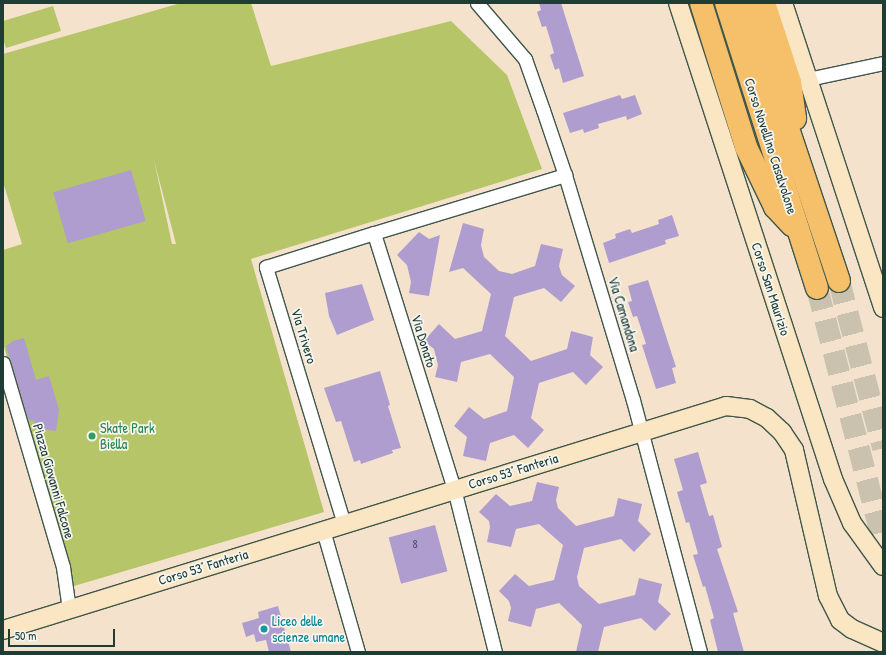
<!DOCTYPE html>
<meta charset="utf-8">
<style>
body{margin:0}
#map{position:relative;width:886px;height:655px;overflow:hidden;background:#f5e2cc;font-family:"Patrick Hand",sans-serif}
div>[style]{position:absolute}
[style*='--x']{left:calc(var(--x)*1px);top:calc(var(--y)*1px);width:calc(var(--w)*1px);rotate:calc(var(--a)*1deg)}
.green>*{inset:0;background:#b5c568}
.building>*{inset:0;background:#ae9dce;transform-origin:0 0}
.highway-tunnel>*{height:22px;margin-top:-11px;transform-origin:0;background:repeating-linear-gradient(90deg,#cac1ae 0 22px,transparent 0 33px)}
.roads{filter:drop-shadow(1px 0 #3f564b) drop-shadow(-1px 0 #3f564b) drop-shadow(0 1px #3f564b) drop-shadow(0 -1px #3f564b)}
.street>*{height:13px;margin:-6.5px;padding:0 6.5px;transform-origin:6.5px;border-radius:6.5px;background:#fff}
.secondary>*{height:18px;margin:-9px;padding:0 9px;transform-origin:9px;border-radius:9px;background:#fbe6c4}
.highway>*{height:22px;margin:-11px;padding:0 11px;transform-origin:11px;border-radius:11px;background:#f6c06b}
.dots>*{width:11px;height:11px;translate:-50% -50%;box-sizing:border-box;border:2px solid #f6f6f2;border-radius:50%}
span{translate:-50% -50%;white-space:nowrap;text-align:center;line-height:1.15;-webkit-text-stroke:3.5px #f6f6f2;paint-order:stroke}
.number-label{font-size:12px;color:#43555a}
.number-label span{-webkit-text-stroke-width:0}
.street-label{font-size:14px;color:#1f3d34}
.leisure-label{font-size:14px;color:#27864d}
.left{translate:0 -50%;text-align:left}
.culture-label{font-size:14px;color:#0d838f}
.frame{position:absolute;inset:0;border:4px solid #1f3d34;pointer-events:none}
.scale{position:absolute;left:8px;top:629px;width:107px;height:18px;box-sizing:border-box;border:2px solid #1f3d34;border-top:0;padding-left:5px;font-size:12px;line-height:14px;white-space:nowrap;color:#1f3d34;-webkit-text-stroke:3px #f6f6f2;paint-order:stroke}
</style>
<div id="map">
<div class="green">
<i style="clip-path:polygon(evenodd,181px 3px,251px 3px,271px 66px,451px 21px,507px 75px,542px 169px,251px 259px,324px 512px,74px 586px,3px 343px,3px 250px,22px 244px,3px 182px,3px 54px,181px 3px,154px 160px,176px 244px,172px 244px,154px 160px)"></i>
<i style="clip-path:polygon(53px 6px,61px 31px,6px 48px,3px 39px,3px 21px)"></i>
</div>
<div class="building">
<i style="clip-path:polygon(539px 3px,561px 3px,584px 76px,563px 83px,559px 68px,555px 70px,550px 55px,554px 53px,550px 39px,546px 26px,542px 27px,537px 12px,541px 10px)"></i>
<i style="clip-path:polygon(620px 95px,622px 99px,635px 95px,642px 114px,627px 120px,626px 116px,598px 124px,599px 128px,584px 133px,583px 129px,570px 133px,563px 113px)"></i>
<i style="left:131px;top:170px;width:53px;height:81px;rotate:74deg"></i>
<i style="clip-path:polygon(672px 215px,679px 236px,665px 240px,666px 244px,609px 263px,603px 243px,616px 238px,615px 234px,630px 229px,632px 233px,659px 224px,658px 220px)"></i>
<i style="clip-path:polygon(463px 223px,484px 229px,481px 245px,484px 257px,499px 271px,512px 274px,535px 266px,541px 244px,563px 249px,559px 266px,562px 275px,575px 286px,561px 302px,544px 288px,514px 297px,505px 336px,531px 361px,567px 349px,571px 331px,593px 337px,590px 355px,603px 367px,586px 385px,573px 372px,539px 383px,531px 418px,544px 430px,528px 448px,514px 435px,490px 443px,486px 461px,463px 456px,467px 437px,454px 426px,469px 407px,484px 419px,507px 411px,514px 377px,490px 354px,461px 362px,457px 382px,435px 377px,438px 365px,434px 349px,424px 341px,439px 324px,455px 339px,482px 331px,491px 294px,463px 268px,449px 272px)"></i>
<i style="clip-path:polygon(419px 232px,429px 239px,440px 235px,429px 296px,409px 293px,411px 282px,407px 265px,397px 255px)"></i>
<i style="clip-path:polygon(648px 280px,676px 367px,672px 368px,676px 383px,656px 389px,642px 345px,646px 344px,637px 316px,633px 317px,628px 302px,632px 301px,628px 286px)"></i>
<i style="clip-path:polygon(362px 284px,374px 320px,337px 335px,329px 316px,325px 293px)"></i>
<i style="clip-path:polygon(24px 338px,36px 380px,49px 376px,59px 410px,56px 431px,33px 428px,35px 421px,29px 420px,27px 416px,6px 346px,13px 341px)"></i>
<i style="clip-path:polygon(380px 371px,390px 405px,388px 406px,401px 448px,392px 450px,393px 453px,361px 464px,360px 460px,354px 462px,341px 421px,336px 422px,324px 388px)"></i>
<i style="clip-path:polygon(698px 452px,707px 483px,700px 485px,709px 516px,713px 515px,722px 547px,717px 549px,738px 612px,733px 613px,744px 652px,718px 652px,710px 620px,714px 618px,705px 586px,703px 587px,693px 555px,698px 554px,689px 522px,686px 523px,677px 492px,683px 490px,674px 459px)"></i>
<i style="clip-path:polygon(537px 482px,559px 487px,556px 500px,558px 508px,576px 526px,614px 516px,618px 498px,642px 504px,638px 521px,651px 534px,634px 552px,621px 539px,584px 548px,577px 577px,579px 586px,599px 604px,635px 595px,639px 578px,662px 584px,658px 602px,671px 614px,655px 631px,641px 618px,604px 627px,598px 652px,576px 652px,582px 625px,559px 603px,536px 609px,531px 627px,508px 621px,511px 608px,509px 601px,499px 591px,515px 574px,529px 586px,554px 580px,563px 545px,539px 524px,516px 529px,511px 547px,487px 542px,490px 527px,489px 521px,479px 512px,496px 494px,510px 506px,532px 501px)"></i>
<i style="left:435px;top:525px;width:48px;height:48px;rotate:75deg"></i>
<i style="clip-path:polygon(278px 606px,291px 652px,269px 652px,266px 640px,256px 642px,254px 634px,246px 637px,242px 623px,259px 618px,258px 612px)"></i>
</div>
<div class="highway-tunnel">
<i style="--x:839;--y:281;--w:173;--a:75.2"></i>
<i style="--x:817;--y:288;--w:261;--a:75.4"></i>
</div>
<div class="roads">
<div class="street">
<i style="--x:477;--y:3;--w:74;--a:49.4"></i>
<i style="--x:525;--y:59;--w:54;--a:70.6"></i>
<i style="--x:543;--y:110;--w:69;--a:71.3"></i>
<i style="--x:565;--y:175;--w:235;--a:73.2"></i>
<i style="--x:633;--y:400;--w:261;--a:75.1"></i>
<i style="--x:808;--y:79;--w:77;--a:-12"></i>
<i style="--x:3;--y:363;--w:213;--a:73.6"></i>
<i style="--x:63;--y:567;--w:42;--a:81.9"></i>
<i style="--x:344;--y:524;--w:269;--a:-106.9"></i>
<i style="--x:266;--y:267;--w:113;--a:-17.5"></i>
<i style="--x:323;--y:530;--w:127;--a:74"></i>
<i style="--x:495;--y:652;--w:168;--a:-104.1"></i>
<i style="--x:454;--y:489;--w:268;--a:-107.4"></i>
<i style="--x:374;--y:233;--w:200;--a:-16.9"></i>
</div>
<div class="secondary">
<i style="--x:678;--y:3;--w:501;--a:71.96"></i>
<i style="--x:833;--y:479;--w:48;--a:66.6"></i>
<i style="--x:852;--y:523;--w:53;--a:54.2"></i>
<i style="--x:783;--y:3;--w:321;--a:71.8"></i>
<i style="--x:3;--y:630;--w:757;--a:-17.21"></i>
<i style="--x:726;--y:406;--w:24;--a:7"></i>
<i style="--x:750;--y:409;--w:19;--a:28"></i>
<i style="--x:767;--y:418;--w:21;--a:43"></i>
<i style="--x:782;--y:432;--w:22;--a:56"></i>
<i style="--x:794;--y:450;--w:150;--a:76.9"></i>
<i style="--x:828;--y:596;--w:27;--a:63"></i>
<i style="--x:840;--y:620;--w:15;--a:37"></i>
<i style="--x:852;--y:629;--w:34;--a:24"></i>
</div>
<div class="highway">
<i style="--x:701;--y:3;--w:151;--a:72.6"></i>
<i style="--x:746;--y:147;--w:67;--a:64.2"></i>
<i style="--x:775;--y:207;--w:25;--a:47"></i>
<i style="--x:726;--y:3;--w:299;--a:72.3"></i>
<i style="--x:746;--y:3;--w:293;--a:71.5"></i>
<i style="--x:764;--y:3;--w:83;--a:71.8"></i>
<i style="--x:790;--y:82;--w:37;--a:82"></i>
</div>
</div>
<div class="dots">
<i style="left:92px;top:436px;background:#2e9e5b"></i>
<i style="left:264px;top:629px;background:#0f9aa8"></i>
</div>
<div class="number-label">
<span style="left:415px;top:544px">8</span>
</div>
<div class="street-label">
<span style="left:771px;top:146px;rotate:72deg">Corso Novellino Casalvolone</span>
<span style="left:771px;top:289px;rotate:72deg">Corso San Maurizio</span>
<span style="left:624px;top:314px;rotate:73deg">Via Camandona</span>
<span style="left:304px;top:336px;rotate:73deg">Via Trivero</span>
<span style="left:424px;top:341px;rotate:73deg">Via Donato</span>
<span style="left:513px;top:471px;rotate:-17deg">Corso 53° Fanteria</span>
<span style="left:54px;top:481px;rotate:74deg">Piazza Giovanni Falcone</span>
<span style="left:203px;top:567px;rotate:-17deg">Corso 53° Fanteria</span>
</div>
<div class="leisure-label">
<span class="left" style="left:100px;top:436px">Skate Park<br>Biella</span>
</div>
<div class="culture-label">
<span class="left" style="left:272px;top:629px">Liceo delle<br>scienze umane</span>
</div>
<div class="frame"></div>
<div class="scale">50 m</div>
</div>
